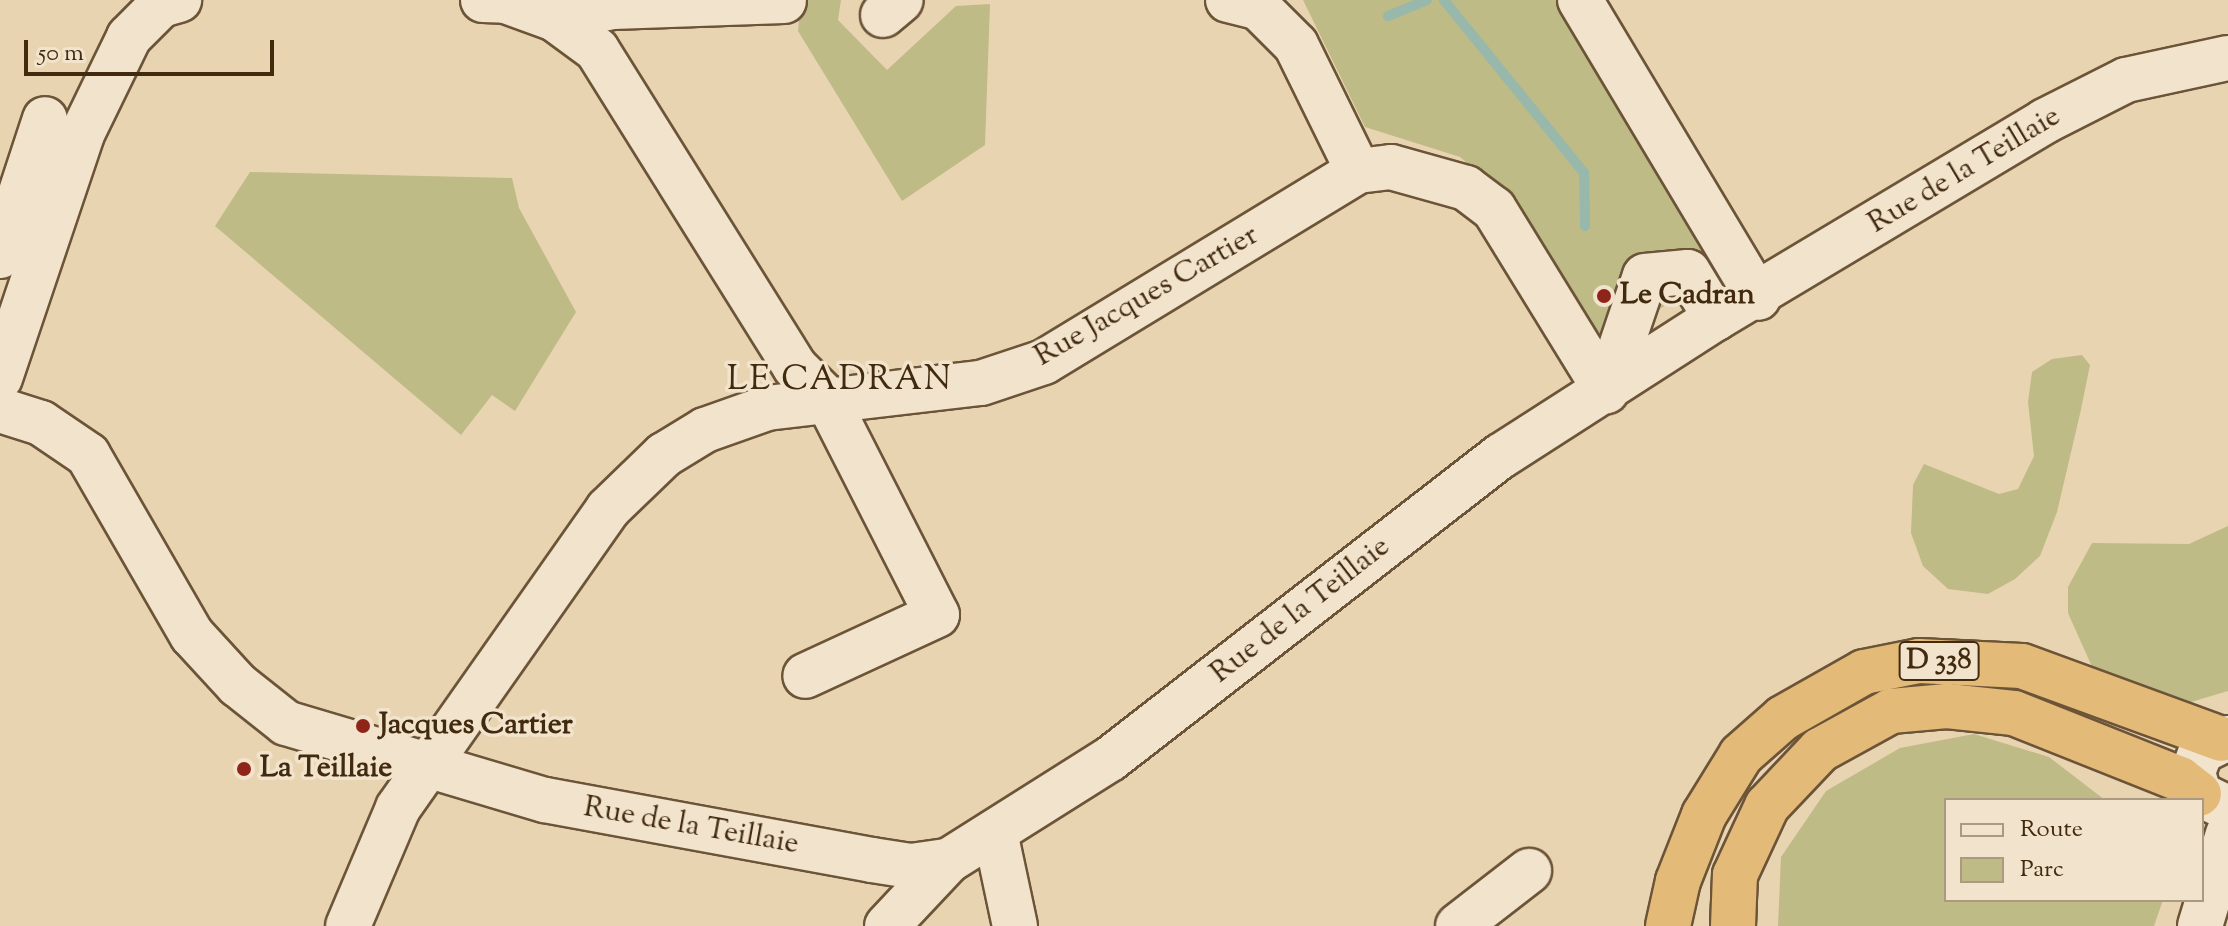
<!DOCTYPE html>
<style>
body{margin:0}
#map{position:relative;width:2228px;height:926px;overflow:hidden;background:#e9d4b1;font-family:"Sorts Mill Goudy",serif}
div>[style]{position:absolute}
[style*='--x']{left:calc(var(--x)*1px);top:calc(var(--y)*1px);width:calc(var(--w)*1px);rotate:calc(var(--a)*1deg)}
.green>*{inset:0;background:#bebb87}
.stream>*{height:10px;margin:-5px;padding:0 5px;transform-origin:5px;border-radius:5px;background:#97b8ab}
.roads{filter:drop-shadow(2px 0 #6c5438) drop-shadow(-2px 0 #6c5438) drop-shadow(0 2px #6c5438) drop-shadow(0 -2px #6c5438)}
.minor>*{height:44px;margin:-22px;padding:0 22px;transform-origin:22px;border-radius:22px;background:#f1e3cc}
.highway>*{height:44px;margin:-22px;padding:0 22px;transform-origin:22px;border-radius:22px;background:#e4ba78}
.dots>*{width:22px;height:22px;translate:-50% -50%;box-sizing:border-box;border:4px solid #f1e3cc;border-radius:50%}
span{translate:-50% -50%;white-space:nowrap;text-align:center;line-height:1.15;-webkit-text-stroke:7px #f1e3cc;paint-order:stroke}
.shield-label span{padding:2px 6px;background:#f1e3cc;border:2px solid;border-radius:6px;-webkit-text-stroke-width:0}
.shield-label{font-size:28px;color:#422a0f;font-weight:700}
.street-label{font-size:30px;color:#422a0f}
.poi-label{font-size:30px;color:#422a0f;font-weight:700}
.left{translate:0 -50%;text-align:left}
.quarter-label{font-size:34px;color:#422a0f;letter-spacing:2px}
.legend{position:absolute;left:1944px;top:798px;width:260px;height:104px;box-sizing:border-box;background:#f1e3cc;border:2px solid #ab9980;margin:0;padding:10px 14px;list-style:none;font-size:24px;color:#422a0f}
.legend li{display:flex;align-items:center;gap:16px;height:40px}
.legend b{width:40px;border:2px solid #ab9980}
.scale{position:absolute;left:24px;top:40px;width:250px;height:36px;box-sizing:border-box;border:4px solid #422a0f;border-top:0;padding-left:10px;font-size:24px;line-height:28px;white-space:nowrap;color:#422a0f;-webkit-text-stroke:6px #f1e3cc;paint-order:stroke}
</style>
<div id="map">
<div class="green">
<i style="clip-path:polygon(801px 0,841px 0,838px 20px,887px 70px,956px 6px,990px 4px,985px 145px,902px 201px,798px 31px)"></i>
<i style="clip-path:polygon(1303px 0,1569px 0,1731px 265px,1598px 347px,1523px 211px,1460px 157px,1365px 127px)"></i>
<i style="clip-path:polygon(250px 172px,512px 178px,519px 208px,576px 312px,515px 411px,492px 395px,461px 435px,215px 226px)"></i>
<i style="clip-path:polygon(2082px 355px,2090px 365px,2080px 414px,2057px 512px,2040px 556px,2015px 579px,1988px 594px,1948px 589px,1923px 566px,1911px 533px,1913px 485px,1924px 464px,1999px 494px,2018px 489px,2034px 456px,2028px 402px,2032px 372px,2052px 359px)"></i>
<i style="clip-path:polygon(2228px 526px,2228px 691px,2191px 702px,2093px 669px,2068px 613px,2068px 587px,2092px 543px,2189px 544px)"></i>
<i style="clip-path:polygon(1974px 734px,2049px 757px,2105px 800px,1946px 800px,1946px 900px,2163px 900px,2154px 926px,1778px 926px,1781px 857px,1826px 791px,1900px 748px)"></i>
</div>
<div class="stream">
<i style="--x:1444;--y:0;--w:223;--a:51"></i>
<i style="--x:1584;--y:173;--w:53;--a:88.9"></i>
<i style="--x:1388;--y:16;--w:42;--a:-22.3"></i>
</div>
<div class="roads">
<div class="minor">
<i style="--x:483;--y:0;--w:23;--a:2"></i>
<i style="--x:506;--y:1;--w:52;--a:20.2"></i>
<i style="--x:555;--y:19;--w:52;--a:36.4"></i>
<i style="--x:597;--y:50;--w:374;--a:58"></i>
<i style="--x:795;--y:367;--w:45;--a:45"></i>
<i style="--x:827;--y:399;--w:242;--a:63"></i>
<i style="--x:937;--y:615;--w:145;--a:155.2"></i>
<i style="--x:1228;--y:0;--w:32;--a:14"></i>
<i style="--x:1259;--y:8;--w:52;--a:45"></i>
<i style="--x:1296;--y:45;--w:140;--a:63.8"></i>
<i style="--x:1580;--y:0;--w:347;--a:59.1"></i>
<i style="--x:883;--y:15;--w:23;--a:-40"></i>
<i style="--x:555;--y:19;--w:59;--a:-11.7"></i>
<i style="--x:613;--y:7;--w:171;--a:-2"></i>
<i style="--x:0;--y:256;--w:144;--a:-71.8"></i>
<i style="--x:0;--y:378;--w:257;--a:-71.4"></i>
<i style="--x:82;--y:134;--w:108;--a:-64.1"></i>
<i style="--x:129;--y:37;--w:45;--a:-45"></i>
<i style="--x:161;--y:5;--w:19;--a:-16"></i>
<i style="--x:1606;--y:391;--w:121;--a:-71.3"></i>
<i style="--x:1645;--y:276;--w:43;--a:-5.3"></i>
<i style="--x:1688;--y:272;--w:54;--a:58.7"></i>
<i style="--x:0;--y:410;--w:43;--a:17.6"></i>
<i style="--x:41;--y:423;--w:57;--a:34.2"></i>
<i style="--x:88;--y:455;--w:208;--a:60"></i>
<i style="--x:192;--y:635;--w:68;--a:47.4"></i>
<i style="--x:238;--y:685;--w:61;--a:38.4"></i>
<i style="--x:286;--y:723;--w:270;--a:16.6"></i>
<i style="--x:545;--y:800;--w:332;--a:10.4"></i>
<i style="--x:872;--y:860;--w:39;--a:9"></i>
<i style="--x:911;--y:866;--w:37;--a:-8"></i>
<i style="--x:948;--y:861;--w:191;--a:-32.2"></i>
<i style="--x:1110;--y:759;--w:495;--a:-37.8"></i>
<i style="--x:1501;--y:456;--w:255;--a:-32.7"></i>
<i style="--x:1716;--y:318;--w:383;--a:-30.9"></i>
<i style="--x:2045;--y:121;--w:91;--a:-26.8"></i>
<i style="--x:2126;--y:80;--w:104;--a:-12.2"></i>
<i style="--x:2228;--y:738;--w:30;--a:154"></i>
<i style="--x:2201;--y:751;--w:22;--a:111"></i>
<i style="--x:2193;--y:772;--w:23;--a:75"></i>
<i style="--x:2199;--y:794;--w:32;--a:26"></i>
<i style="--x:995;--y:832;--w:96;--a:78"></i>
<i style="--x:348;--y:926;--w:128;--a:-67"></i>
<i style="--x:398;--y:808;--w:365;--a:-54.9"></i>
<i style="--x:608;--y:509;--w:78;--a:-44"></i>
<i style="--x:664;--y:455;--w:48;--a:-31.4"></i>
<i style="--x:705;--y:430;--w:66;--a:-19.5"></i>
<i style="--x:767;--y:408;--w:215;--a:-6.7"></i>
<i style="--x:981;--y:383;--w:66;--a:-18.4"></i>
<i style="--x:1044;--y:362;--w:368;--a:-31.3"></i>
<i style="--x:1358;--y:171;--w:33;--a:-7"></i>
<i style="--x:1391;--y:167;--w:78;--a:15.6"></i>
<i style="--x:1466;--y:188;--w:35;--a:37"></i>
<i style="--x:1494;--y:209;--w:214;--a:58.4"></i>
<i style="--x:887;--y:926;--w:89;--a:-46.8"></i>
<i style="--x:1458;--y:926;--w:90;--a:-37.8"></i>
<i style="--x:2200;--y:926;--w:96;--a:-73.1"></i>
</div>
<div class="highway">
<i style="--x:1668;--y:926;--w:46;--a:-77.5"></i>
<i style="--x:1678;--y:881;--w:71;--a:-68.5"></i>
<i style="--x:1704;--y:815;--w:70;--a:-58.3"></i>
<i style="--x:1741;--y:755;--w:56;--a:-41.4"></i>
<i style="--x:1783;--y:718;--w:93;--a:-29.6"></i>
<i style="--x:1864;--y:672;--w:56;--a:-11.3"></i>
<i style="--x:1919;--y:661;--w:103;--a:2.8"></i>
<i style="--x:2022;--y:666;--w:212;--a:20.1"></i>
<i style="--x:1733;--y:926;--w:51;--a:-87.8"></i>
<i style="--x:1735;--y:875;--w:76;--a:-65.1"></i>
<i style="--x:1767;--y:806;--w:77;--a:-46.6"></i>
<i style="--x:1820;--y:750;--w:81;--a:-28.8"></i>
<i style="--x:1891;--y:711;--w:56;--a:-5.1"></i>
<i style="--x:1947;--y:706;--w:67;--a:6"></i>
<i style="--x:2014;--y:713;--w:179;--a:21.7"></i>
<i style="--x:2180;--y:779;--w:24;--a:38"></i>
</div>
</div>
<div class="dots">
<i style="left:1604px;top:296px;background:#8f2418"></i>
<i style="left:363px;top:726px;background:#8f2418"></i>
<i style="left:244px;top:769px;background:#8f2418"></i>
</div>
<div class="shield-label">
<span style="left:1939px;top:661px">D 338</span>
</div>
<div class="street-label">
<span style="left:1965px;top:171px;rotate:-31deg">Rue de la Teillaie</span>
<span style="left:1147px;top:297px;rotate:-30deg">Rue Jacques Cartier</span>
<span style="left:1301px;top:611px;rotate:-38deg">Rue de la Teillaie</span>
<span style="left:691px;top:827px;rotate:10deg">Rue de la Teillaie</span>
</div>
<div class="poi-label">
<span class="left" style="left:1620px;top:296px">Le Cadran</span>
<span class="left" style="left:379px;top:726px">Jacques Cartier</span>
<span class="left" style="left:260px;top:769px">La Teillaie</span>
</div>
<div class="quarter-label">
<span style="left:840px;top:381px">LE CADRAN</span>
</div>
<ul class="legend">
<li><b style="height:10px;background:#f1e3cc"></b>Route</li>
<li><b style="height:22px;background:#bebb87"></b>Parc</li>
</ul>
<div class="scale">50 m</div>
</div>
